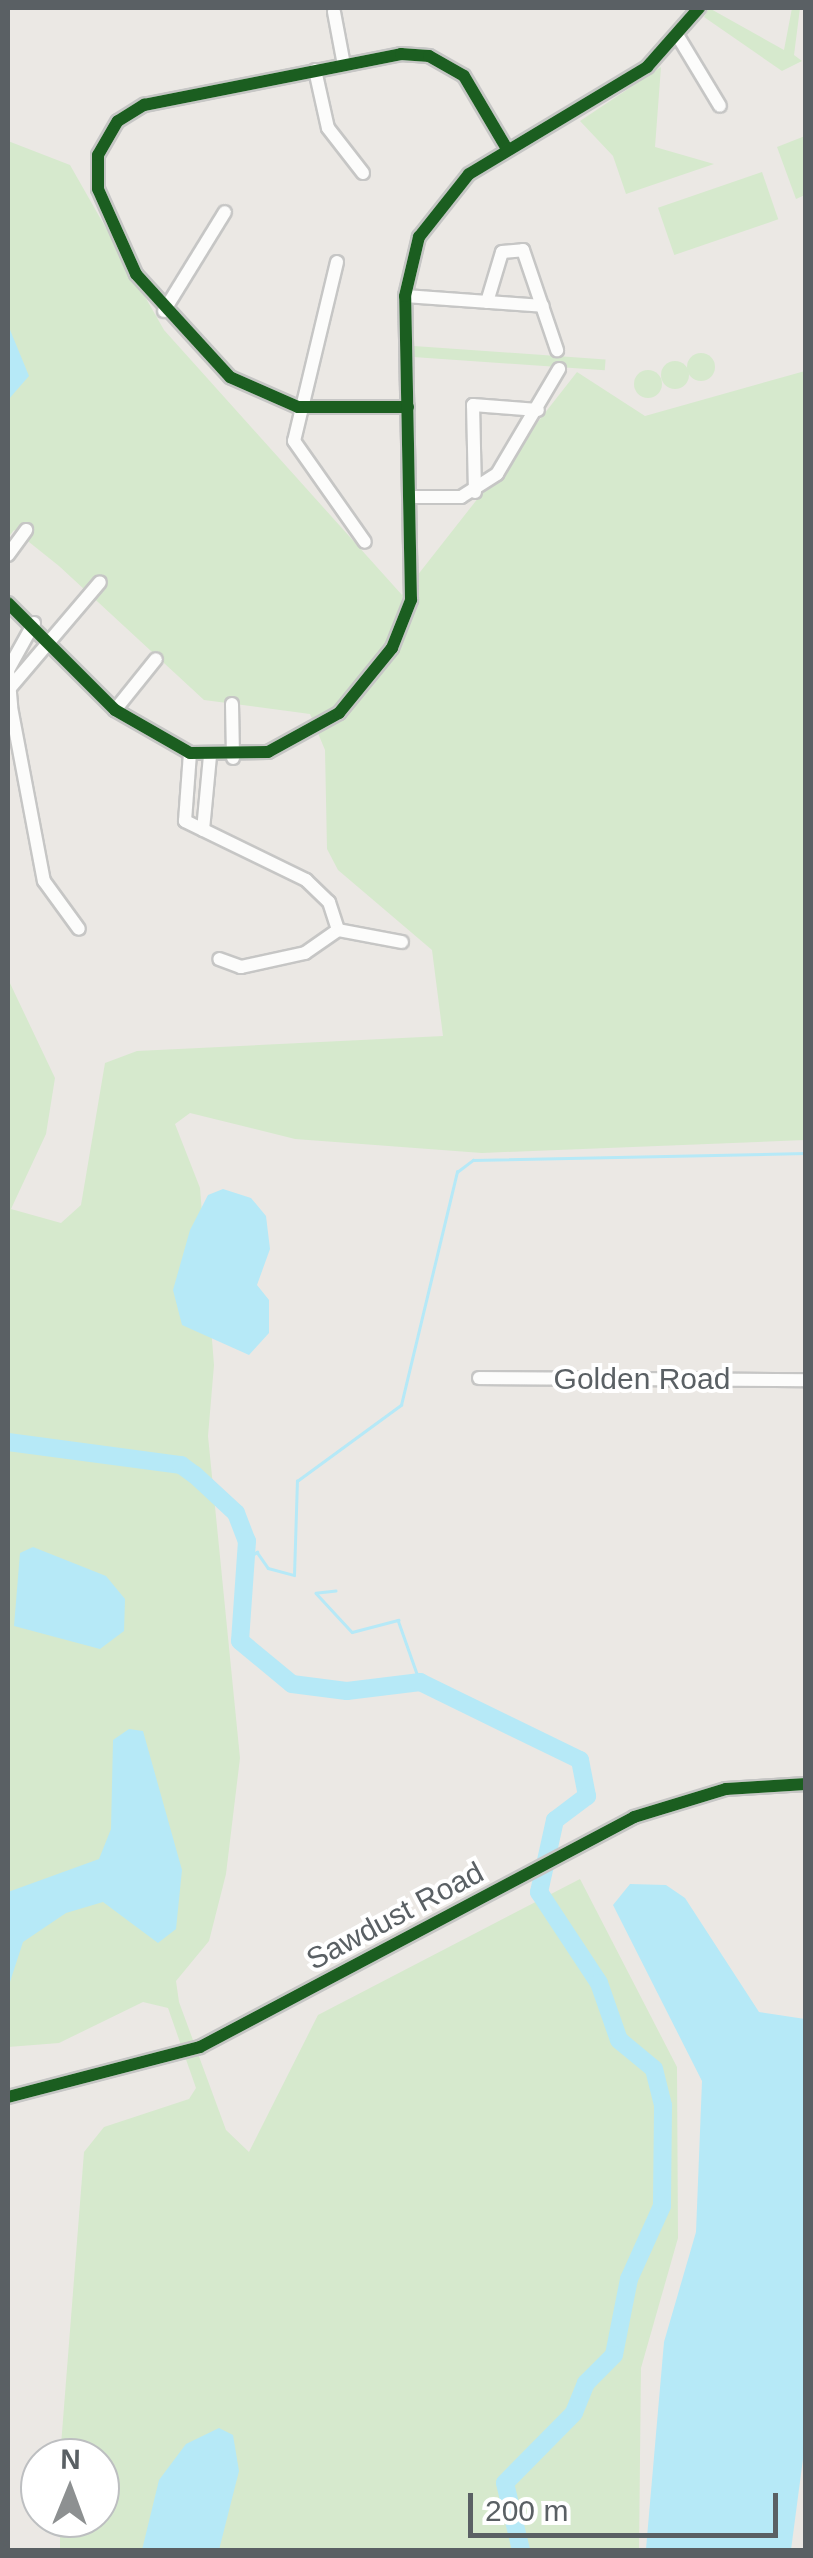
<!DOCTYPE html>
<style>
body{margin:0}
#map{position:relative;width:813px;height:2558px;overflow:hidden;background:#ebe8e4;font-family:Helvetica,sans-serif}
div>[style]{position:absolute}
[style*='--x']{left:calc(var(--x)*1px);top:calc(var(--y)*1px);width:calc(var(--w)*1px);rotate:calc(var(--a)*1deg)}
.green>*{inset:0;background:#d6e9cd;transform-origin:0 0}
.round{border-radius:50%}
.water>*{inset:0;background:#b6e9f7}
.stream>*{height:2.5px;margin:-1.25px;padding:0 1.25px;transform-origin:1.25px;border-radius:1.25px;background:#b6e9f7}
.river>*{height:18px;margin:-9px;padding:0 9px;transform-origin:9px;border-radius:9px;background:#b6e9f7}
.roads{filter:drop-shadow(2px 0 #c6c6c5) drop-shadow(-2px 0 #c6c6c5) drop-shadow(0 2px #c6c6c5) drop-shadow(0 -2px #c6c6c5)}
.minor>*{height:12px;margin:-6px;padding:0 6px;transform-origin:6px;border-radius:6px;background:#fcfcfb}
.cycleway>*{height:12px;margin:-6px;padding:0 6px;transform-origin:6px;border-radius:6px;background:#1b5e20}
span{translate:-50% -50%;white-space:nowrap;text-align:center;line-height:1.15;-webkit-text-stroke:8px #fff;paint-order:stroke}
.street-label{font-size:30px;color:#5a6064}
.frame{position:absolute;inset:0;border:10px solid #5a6064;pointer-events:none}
.north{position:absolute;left:20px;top:2438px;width:100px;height:100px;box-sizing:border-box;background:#fff;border:2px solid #bdbfc1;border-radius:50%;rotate:1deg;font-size:28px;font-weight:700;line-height:40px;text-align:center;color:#5a6064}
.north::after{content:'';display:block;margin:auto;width:35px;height:45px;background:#8d9091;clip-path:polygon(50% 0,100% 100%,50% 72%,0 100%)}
.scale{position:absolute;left:468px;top:2493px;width:310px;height:45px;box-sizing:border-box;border:5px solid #5a6064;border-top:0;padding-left:12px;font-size:30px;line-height:35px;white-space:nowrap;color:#5a6064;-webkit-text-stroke:8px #fff;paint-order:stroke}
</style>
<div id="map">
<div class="green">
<i style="clip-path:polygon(709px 8px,784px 50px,792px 8px,800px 8px,794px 55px,802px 61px,782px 71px,704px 17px)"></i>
<i style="clip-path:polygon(661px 67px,655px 147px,714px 164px,626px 194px,613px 156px,580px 121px)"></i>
<i style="clip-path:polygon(805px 136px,805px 195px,796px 199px,777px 147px)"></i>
<i style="clip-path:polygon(8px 141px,70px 165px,164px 330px,402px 595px,577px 372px,645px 416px,805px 371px,805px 1140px,482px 1153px,295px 1139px,190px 1113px,175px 1124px,200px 1188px,214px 1365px,208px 1436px,240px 1758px,226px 1874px,209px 1941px,176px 1981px,179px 2002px,226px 2130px,249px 2152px,318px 2015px,580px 1879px,677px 2067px,678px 2238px,641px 2368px,639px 2550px,60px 2550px,60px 2518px,100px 2518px,100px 2458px,60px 2458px,84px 2152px,104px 2127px,189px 2099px,196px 2088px,168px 2008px,143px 2002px,59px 2043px,8px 2047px,8px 979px,55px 1078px,46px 1134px,11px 1209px,61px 1223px,81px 1205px,105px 1063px,137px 1051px,443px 1036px,432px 950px,338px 870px,327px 849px,325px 750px,310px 714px,204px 700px,59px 566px,14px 530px,8px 538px)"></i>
<i style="left:762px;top:172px;width:50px;height:110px;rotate:71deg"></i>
<i style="left:414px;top:346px;width:192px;height:11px;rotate:4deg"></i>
<i class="round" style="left:687px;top:353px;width:28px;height:28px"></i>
<i class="round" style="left:661px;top:361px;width:28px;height:28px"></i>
<i class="round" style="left:634px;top:370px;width:28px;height:28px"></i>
</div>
<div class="water">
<i style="clip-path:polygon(8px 325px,29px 376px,8px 400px)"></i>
<i style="clip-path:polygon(223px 1189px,251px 1198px,266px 1216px,270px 1249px,257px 1285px,269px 1300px,269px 1333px,249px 1355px,182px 1325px,173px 1290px,190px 1230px,208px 1195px)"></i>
<i style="clip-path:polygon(33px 1547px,106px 1576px,125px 1599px,124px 1631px,100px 1649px,14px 1626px,20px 1553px)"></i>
<i style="clip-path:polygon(129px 1729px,143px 1731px,182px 1870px,176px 1929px,158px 1943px,103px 1902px,66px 1913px,23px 1942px,8px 1988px,8px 1892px,99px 1859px,111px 1829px,113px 1740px)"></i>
<i style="clip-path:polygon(630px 1884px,666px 1885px,685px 1898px,759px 2012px,805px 2019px,806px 2436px,791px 2550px,646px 2549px,664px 2342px,696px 2232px,702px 2081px,613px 1905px)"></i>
<i style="clip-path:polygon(219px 2428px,233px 2435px,239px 2471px,219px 2550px,142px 2550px,159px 2480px,186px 2444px)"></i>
</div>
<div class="stream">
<i style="--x:248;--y:1558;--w:11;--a:-34"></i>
<i style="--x:257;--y:1552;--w:19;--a:55"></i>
<i style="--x:268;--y:1568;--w:27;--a:15"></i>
<i style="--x:294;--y:1575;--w:94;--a:-88.2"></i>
<i style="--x:297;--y:1481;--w:129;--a:-36.2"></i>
<i style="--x:401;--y:1405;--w:240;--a:-76.5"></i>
<i style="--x:457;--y:1172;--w:20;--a:-37"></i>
<i style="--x:473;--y:1160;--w:333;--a:-1.2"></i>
<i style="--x:336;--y:1591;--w:20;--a:174"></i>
<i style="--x:316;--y:1593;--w:53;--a:47.3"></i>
<i style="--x:352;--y:1632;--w:48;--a:-14.6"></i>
<i style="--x:398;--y:1620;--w:66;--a:70.5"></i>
</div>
<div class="river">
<i style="--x:8;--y:1442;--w:175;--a:7.6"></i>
<i style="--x:181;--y:1465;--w:17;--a:36"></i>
<i style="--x:195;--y:1475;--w:56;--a:42.8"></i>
<i style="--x:236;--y:1513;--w:30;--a:69"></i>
<i style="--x:247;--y:1541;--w:100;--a:94"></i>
<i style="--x:240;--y:1641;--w:67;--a:39.6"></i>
<i style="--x:292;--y:1684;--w:55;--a:7.3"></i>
<i style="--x:347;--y:1691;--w:74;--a:-7"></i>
<i style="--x:420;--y:1682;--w:178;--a:26"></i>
<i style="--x:580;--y:1760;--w:37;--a:79"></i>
<i style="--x:587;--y:1796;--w:40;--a:143"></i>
<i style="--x:555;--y:1820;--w:74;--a:102.5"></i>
<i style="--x:539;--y:1892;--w:109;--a:56.6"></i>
<i style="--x:599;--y:1983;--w:60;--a:70.7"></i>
<i style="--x:619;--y:2040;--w:45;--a:39.6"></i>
<i style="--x:654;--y:2069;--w:38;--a:76"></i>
<i style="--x:663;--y:2106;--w:100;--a:90.6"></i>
<i style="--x:662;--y:2206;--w:80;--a:114.3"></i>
<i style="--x:629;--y:2279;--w:77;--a:101.2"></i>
<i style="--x:614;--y:2355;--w:40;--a:135"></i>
<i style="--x:586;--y:2383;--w:32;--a:112"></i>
<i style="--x:574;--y:2413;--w:98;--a:134.6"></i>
<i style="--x:505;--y:2483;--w:69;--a:76.6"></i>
</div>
<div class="roads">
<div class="minor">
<i style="--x:334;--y:12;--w:54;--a:79.3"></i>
<i style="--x:679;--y:38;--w:79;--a:58.9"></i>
<i style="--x:315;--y:70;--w:59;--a:77.4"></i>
<i style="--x:328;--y:128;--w:57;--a:52.1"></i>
<i style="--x:337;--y:262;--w:184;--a:103.5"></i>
<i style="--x:294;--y:441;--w:123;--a:54.9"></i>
<i style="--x:405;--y:296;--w:138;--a:4.1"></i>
<i style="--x:487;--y:302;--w:52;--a:-73.3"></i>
<i style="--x:502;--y:252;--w:21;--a:-5"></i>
<i style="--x:523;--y:250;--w:106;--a:71.2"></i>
<i style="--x:164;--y:311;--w:116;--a:-58.4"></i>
<i style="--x:408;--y:407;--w:110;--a:180"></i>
<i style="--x:298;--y:407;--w:74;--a:-156.2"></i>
<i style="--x:230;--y:377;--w:139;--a:-132.4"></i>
<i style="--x:136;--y:274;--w:93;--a:-114.1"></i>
<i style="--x:98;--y:189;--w:34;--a:-90"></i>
<i style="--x:98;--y:155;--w:39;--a:-60"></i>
<i style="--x:118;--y:121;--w:31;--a:-32"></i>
<i style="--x:144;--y:105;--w:262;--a:-11.2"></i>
<i style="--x:401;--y:54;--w:28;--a:4"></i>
<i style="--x:429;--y:56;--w:40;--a:29.7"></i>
<i style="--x:464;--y:76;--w:85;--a:59.5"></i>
<i style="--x:475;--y:492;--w:87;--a:-91.3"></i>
<i style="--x:473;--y:405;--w:65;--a:4.4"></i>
<i style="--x:411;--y:497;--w:50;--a:0"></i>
<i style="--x:461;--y:497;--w:43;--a:-32.6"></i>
<i style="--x:497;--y:474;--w:122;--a:-59.4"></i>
<i style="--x:8;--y:555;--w:31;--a:-54"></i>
<i style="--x:8;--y:603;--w:151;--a:45"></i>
<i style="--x:115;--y:710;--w:86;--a:29.8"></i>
<i style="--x:190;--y:753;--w:78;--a:-0.7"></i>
<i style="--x:268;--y:752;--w:81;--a:-28.8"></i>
<i style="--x:339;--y:713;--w:84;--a:-50.8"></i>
<i style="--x:392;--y:648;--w:52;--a:-68.4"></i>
<i style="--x:411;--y:600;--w:304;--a:-91.1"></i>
<i style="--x:405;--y:296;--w:61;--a:-76.7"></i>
<i style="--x:419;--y:237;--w:80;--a:-51.6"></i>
<i style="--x:469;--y:174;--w:208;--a:-31"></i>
<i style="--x:647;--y:67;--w:79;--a:-48.6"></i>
<i style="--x:34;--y:623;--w:54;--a:119"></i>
<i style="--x:8;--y:670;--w:37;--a:85"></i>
<i style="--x:11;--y:707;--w:177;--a:79.3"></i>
<i style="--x:44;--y:881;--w:59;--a:53.9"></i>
<i style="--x:9;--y:689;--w:140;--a:-49.6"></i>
<i style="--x:232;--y:704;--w:54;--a:88.9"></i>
<i style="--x:115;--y:710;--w:65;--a:-51.2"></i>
<i style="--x:190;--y:753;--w:68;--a:94.2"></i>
<i style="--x:185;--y:821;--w:135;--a:26"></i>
<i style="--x:306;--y:880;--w:32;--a:44"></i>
<i style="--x:329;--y:902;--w:29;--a:72"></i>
<i style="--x:338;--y:930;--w:40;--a:145.1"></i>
<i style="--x:305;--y:953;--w:66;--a:167.7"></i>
<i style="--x:241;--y:967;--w:23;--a:-160"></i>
<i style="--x:203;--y:830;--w:74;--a:-84.6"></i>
<i style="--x:338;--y:930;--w:65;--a:10.6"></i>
<i style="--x:479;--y:1378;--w:327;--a:0.4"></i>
<i style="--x:8;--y:2097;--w:198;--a:-14.6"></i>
<i style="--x:200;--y:2047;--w:491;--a:-27.9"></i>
<i style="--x:634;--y:1817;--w:96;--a:-16.9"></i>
<i style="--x:726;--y:1789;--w:80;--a:-3.6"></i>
</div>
</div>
<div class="cycleway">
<i style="--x:408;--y:407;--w:110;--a:180"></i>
<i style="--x:298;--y:407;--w:74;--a:-156.2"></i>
<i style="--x:230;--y:377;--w:139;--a:-132.4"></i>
<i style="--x:136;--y:274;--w:93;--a:-114.1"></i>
<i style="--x:98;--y:189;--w:34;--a:-90"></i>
<i style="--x:98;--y:155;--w:39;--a:-60"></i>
<i style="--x:118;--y:121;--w:31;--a:-32"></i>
<i style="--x:144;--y:105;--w:262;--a:-11.2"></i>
<i style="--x:401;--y:54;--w:28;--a:4"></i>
<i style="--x:429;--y:56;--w:40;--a:29.7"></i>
<i style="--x:464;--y:76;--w:85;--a:59.5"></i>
<i style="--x:8;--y:603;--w:151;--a:45"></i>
<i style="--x:115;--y:710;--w:86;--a:29.8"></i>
<i style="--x:190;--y:753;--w:78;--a:-0.7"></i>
<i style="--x:268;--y:752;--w:81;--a:-28.8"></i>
<i style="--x:339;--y:713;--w:84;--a:-50.8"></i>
<i style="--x:392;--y:648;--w:52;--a:-68.4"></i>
<i style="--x:411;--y:600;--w:304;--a:-91.1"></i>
<i style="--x:405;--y:296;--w:61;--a:-76.7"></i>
<i style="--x:419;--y:237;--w:80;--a:-51.6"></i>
<i style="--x:469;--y:174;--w:208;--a:-31"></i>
<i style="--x:647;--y:67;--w:79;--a:-48.6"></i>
<i style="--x:8;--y:2097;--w:198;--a:-14.6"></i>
<i style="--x:200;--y:2047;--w:491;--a:-27.9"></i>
<i style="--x:634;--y:1817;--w:96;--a:-16.9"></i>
<i style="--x:726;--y:1789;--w:80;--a:-3.6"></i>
</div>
<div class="street-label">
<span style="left:642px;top:1379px">Golden Road</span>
<span style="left:395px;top:1916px;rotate:-28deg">Sawdust Road</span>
</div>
<div class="frame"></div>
<div class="north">N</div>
<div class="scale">200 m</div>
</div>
